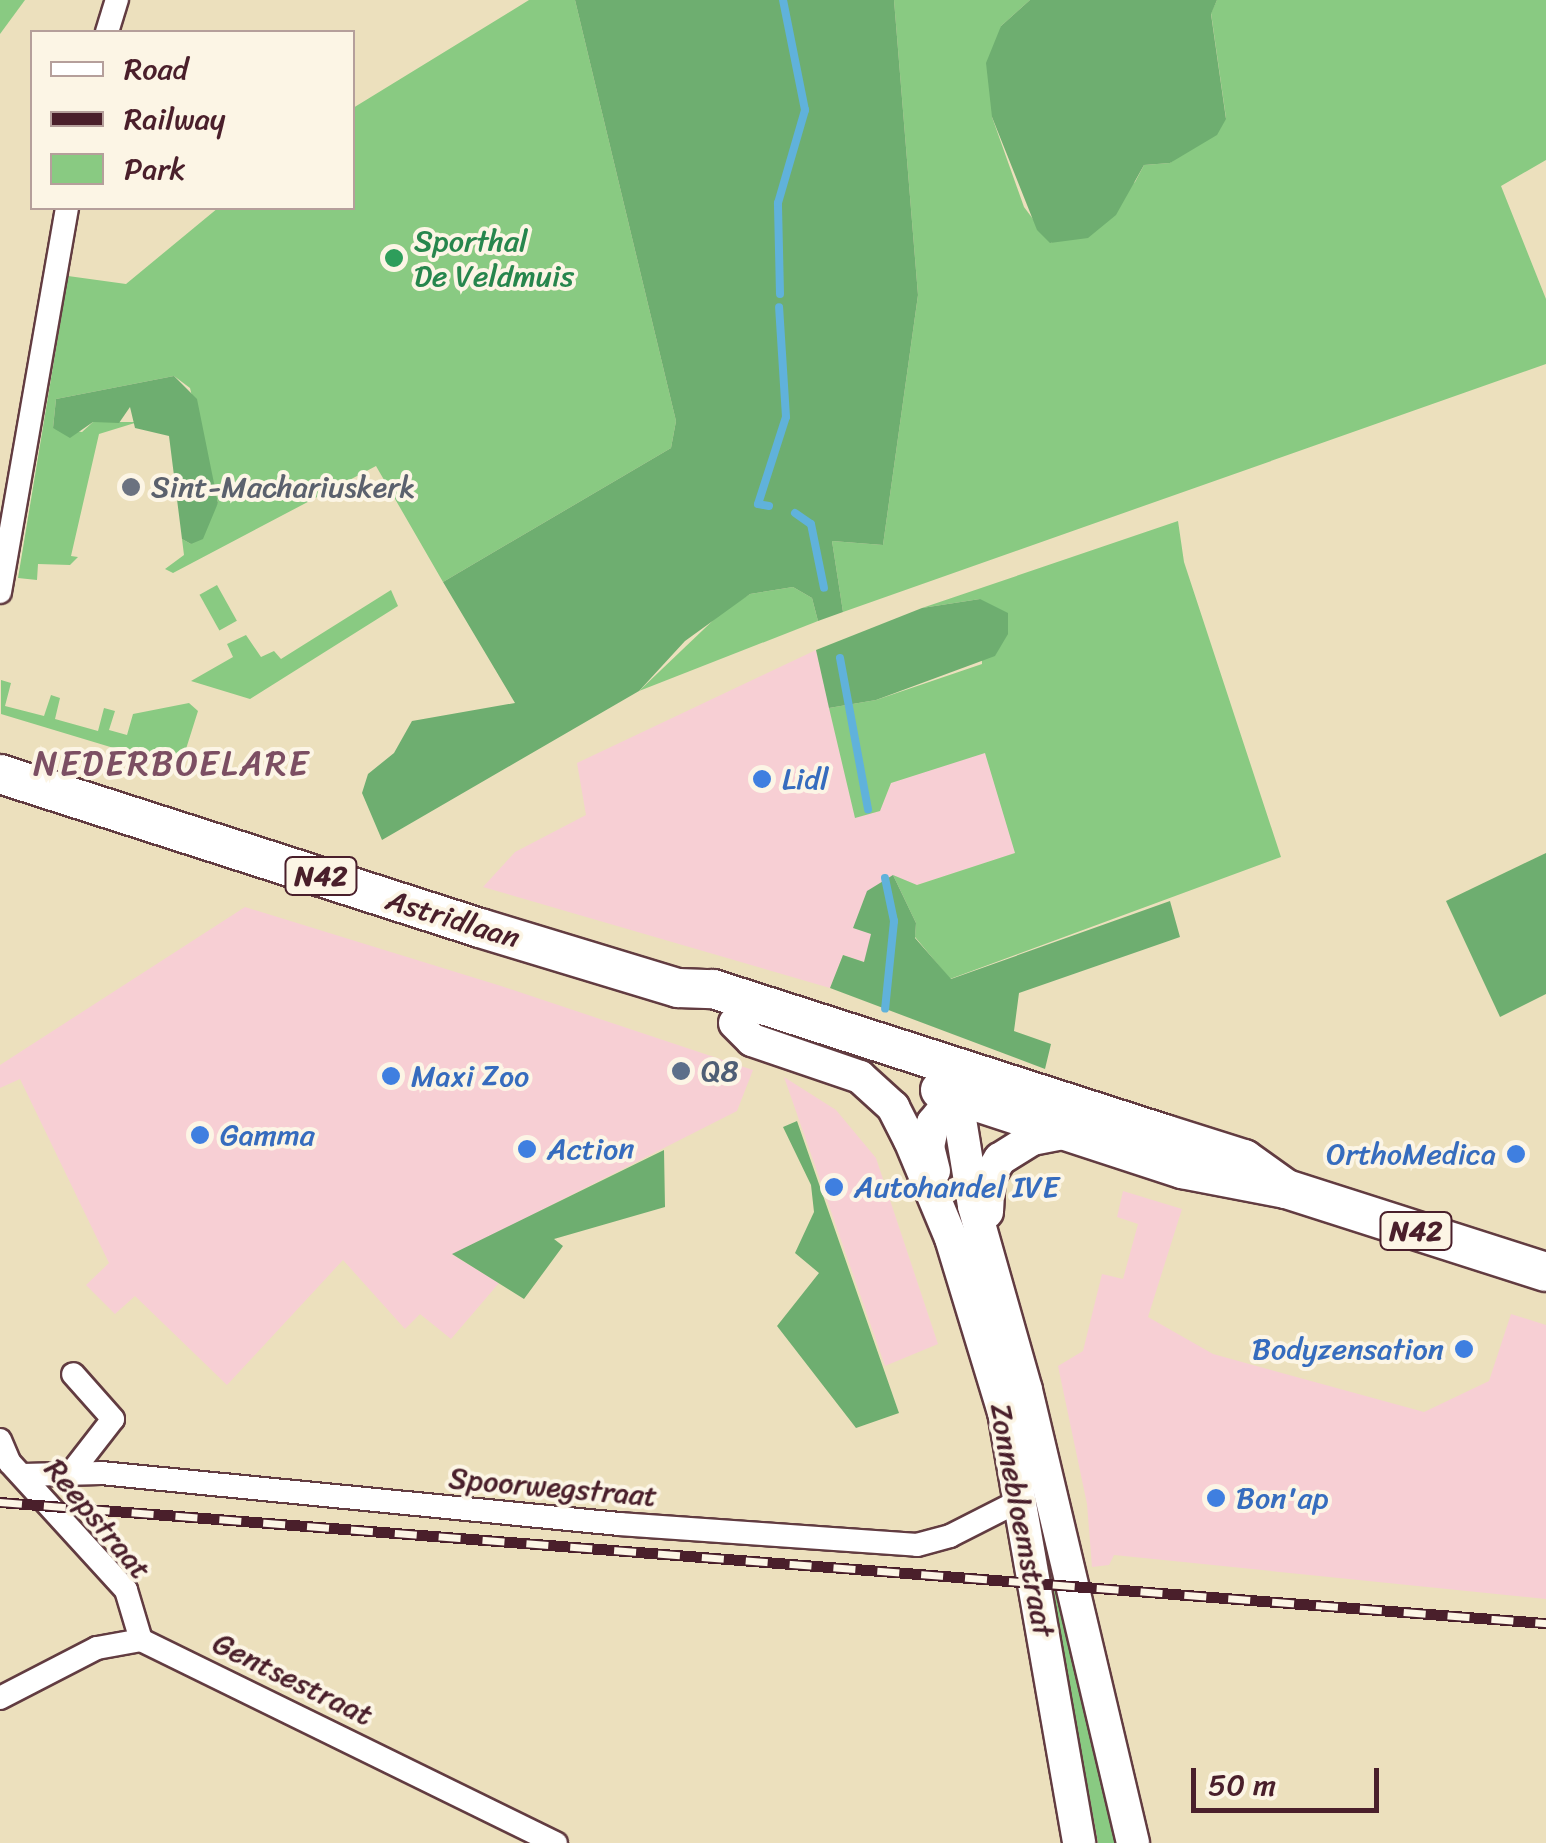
<!DOCTYPE html>
<style>
body{margin:0}
#map{position:relative;width:1546px;height:1843px;overflow:hidden;background:#ece0bd;font-family:Sriracha,sans-serif}
div>[style]{position:absolute}
[style*='--x']{left:calc(var(--x)*1px);top:calc(var(--y)*1px);width:calc(var(--w)*1px);rotate:calc(var(--a)*1deg)}
.built>*{inset:0;background:#f7cfd4}
.green>*{inset:0;background:#89ca82;transform-origin:0 0}
.forest>*{inset:0;background:#6eae70}
.stream>*{height:8px;margin:-4px;padding:0 4px;transform-origin:4px;border-radius:4px;background:#60b2db}
.roads{filter:drop-shadow(2px 0 #623c41) drop-shadow(-2px 0 #623c41) drop-shadow(0 2px #623c41) drop-shadow(0 -2px #623c41)}
.minor>*{height:22px;margin:-11px;padding:0 11px;transform-origin:11px;border-radius:11px;background:#fff}
.secondary>*{height:32px;margin:-16px;padding:0 16px;transform-origin:16px;border-radius:16px;background:#fff}
.primary>*{height:38px;margin:-19px;padding:0 19px;transform-origin:19px;border-radius:19px;background:#fff}
.rail>*{height:11px;margin-top:-5.5px;transform-origin:0;background:repeating-linear-gradient(90deg,#fcf5e5 0 22px,#4a1f2b 0 44px);box-sizing:border-box;border-block:2px solid #4a1f2b}
.dots>*{width:28px;height:28px;translate:-50% -50%;box-sizing:border-box;border:5px solid #fcf5e5;border-radius:50%}
span{translate:-50% -50%;white-space:nowrap;text-align:center;line-height:1.15;-webkit-text-stroke:8px #fcf5e5;paint-order:stroke}
.shield-label span{padding:2px 8px;background:#fcf5e5;border:2px solid;border-radius:8px;-webkit-text-stroke-width:0}
.shield-label{font-size:28px;color:#4a1f2b;font-weight:700}
.leisure-label{font-size:30px;color:#27864d}
.left{translate:0 -50%;text-align:left}
.worship-label{font-size:30px;color:#5b616d}
.shop-label{font-size:30px;color:#366cbe}
.right{translate:-100% -50%;text-align:right}
.street-label{font-size:30px;color:#4a1f2b}
.service-label{font-size:30px;color:#4e5e75}
.quarter-label{font-size:35px;color:#7c4f63;letter-spacing:2.5px}
.legend{position:absolute;left:30px;top:30px;width:325px;height:180px;box-sizing:border-box;background:#fcf5e5;border:2px solid #b59f9b;margin:0;padding:12px 18px;list-style:none;font-size:30px;color:#4a1f2b}
.legend li{display:flex;align-items:center;gap:20px;height:50px}
.legend b{width:50px;border:2px solid #b59f9b}
.scale{position:absolute;left:1191px;top:1768px;width:188px;height:45px;box-sizing:border-box;border:5px solid #4a1f2b;border-top:0;padding-left:12px;font-size:30px;line-height:35px;white-space:nowrap;color:#4a1f2b;-webkit-text-stroke:8px #fcf5e5;paint-order:stroke}
</style>
<div id="map">
<div class="built">
<i style="clip-path:polygon(816px 650px,855px 817px,880px 811px,891px 783px,985px 752px,1016px 853px,917px 885px,854px 928px,872px 934px,864px 962px,843px 955px,830px 988px,483px 887px,515px 852px,586px 815px,577px 763px)"></i>
<i style="clip-path:polygon(245px 907px,501px 986px,753px 1070px,737px 1111px,453px 1255px,499px 1283px,451px 1339px,420px 1314px,405px 1329px,343px 1260px,227px 1385px,135px 1296px,115px 1314px,86px 1285px,109px 1263px,20px 1079px,0 1088px,0 1065px)"></i>
<i style="clip-path:polygon(784px 1077px,836px 1110px,876px 1158px,938px 1344px,885px 1366px)"></i>
<i style="clip-path:polygon(1123px 1191px,1182px 1209px,1148px 1317px,1213px 1354px,1424px 1412px,1489px 1381px,1511px 1314px,1546px 1325px,1546px 1599px,1114px 1555px,1109px 1565px,1092px 1567px,1087px 1504px,1058px 1366px,1083px 1351px,1102px 1274px,1123px 1279px,1138px 1224px,1117px 1217px)"></i>
</div>
<div class="green">
<i style="clip-path:polygon(0 0,25px 0,0 34px)"></i>
<i style="clip-path:polygon(529px 0,575px 0,676px 421px,671px 448px,443px 582px,376px 466px,173px 573px,165px 569px,184px 555px,182px 539px,191px 544px,218px 503px,190px 388px,174px 376px,56px 399px,53px 428px,82px 432px,93px 422px,138px 422px,99px 434px,71px 556px,78px 557px,70px 565px,38px 564px,37px 580px,18px 578px,68px 276px,126px 284px,218px 208px,352px 208px,353px 108px)"></i>
<i style="clip-path:polygon(894px 0,1030px 0,1001px 26px,992px 117px,1024px 207px,1051px 243px,1135px 182px,1144px 165px,1170px 163px,1226px 118px,1211px 13px,1217px 0,1546px 0,1546px 160px,1501px 186px,1546px 299px,1546px 364px,843px 612px,832px 541px,883px 545px,918px 295px)"></i>
<i style="clip-path:polygon(1178px 521px,1184px 562px,1281px 857px,950px 979px,915px 937px,916px 923px,893px 875px,917px 885px,1015px 853px,985px 753px,891px 783px,880px 811px,855px 818px,829px 708px,876px 700px,982px 664px,980px 599px,922px 608px)"></i>
<i style="left:217px;top:585px;width:41px;height:20px;rotate:61deg"></i>
<i style="clip-path:polygon(793px 587px,812px 598px,818px 621px,639px 691px,725px 609px,750px 594px)"></i>
<i style="clip-path:polygon(391px 590px,398px 606px,250px 699px,191px 681px,233px 657px,227px 644px,246px 635px,261px 657px,274px 651px,281px 659px)"></i>
<i style="clip-path:polygon(1px 680px,11px 683px,5px 706px,44px 716px,51px 695px,60px 698px,55px 719px,98px 731px,104px 708px,115px 711px,109px 730px,127px 735px,133px 714px,189px 703px,198px 711px,180px 768px,1px 714px)"></i>
<i style="clip-path:polygon(1032px 1481px,1123px 1843px,1098px 1843px,1081px 1751px,1067px 1718px)"></i>
</div>
<div class="forest">
<i style="clip-path:polygon(575px 0,894px 0,918px 295px,883px 545px,832px 541px,843px 612px,818px 621px,812px 598px,793px 587px,750px 594px,685px 641px,639px 691px,382px 840px,362px 793px,368px 774px,394px 753px,412px 721px,515px 703px,443px 582px,671px 448px,676px 421px)"></i>
<i style="clip-path:polygon(1030px 0,1217px 0,1211px 14px,1226px 119px,1217px 135px,1170px 163px,1144px 165px,1116px 215px,1088px 238px,1050px 243px,1037px 230px,992px 117px,986px 63px,1001px 26px)"></i>
<i style="clip-path:polygon(174px 376px,197px 399px,218px 503px,203px 539px,191px 544px,182px 539px,169px 436px,135px 428px,130px 407px,119px 423px,93px 422px,70px 438px,53px 428px,56px 399px)"></i>
<i style="clip-path:polygon(980px 599px,1008px 613px,1008px 634px,995px 656px,876px 700px,829px 708px,816px 650px,922px 608px)"></i>
<i style="clip-path:polygon(1546px 853px,1546px 994px,1500px 1017px,1446px 901px)"></i>
<i style="clip-path:polygon(893px 875px,916px 923px,915px 938px,951px 979px,1170px 901px,1180px 937px,1019px 993px,1014px 1031px,1051px 1044px,1045px 1069px,830px 988px,843px 955px,864px 962px,871px 934px,853px 928px,867px 891px)"></i>
<i style="clip-path:polygon(797px 1121px,899px 1413px,856px 1428px,777px 1326px,819px 1273px,795px 1253px,814px 1212px,811px 1185px,783px 1127px)"></i>
<i style="clip-path:polygon(664px 1150px,665px 1207px,554px 1239px,563px 1246px,524px 1299px,452px 1254px)"></i>
</div>
<div class="stream">
<i style="--x:780;--y:294;--w:91;--a:-91.3"></i>
<i style="--x:778;--y:203;--w:97;--a:-73.8"></i>
<i style="--x:805;--y:110;--w:112;--a:-101.3"></i>
<i style="--x:769;--y:506;--w:11;--a:-170"></i>
<i style="--x:758;--y:504;--w:91;--a:-72.2"></i>
<i style="--x:786;--y:417;--w:110;--a:-93.6"></i>
<i style="--x:795;--y:513;--w:19;--a:35"></i>
<i style="--x:811;--y:524;--w:65;--a:78.5"></i>
<i style="--x:840;--y:658;--w:154;--a:79.5"></i>
<i style="--x:885;--y:878;--w:44;--a:78.2"></i>
<i style="--x:894;--y:921;--w:88;--a:95.8"></i>
</div>
<div class="roads">
<div class="minor">
<i style="--x:107;--y:32;--w:34;--a:-73"></i>
<i style="--x:0;--y:592;--w:390;--a:-80.1"></i>
<i style="--x:0;--y:1440;--w:25;--a:67"></i>
<i style="--x:10;--y:1463;--w:172;--a:47.6"></i>
<i style="--x:126;--y:1590;--w:52;--a:73.3"></i>
<i style="--x:71;--y:1473;--w:68;--a:-52.1"></i>
<i style="--x:113;--y:1419;--w:60;--a:-131.6"></i>
<i style="--x:23;--y:1475;--w:78;--a:-1.5"></i>
<i style="--x:101;--y:1473;--w:521;--a:5.62"></i>
<i style="--x:619;--y:1524;--w:299;--a:4"></i>
<i style="--x:917;--y:1545;--w:34;--a:-15"></i>
<i style="--x:950;--y:1536;--w:80;--a:-26.9"></i>
<i style="--x:0;--y:1698;--w:109;--a:-27.3"></i>
<i style="--x:97;--y:1648;--w:45;--a:-10.3"></i>
<i style="--x:141;--y:1640;--w:462;--a:26.1"></i>
</div>
<div class="secondary">
<i style="--x:735;--y:1023;--w:24;--a:45"></i>
<i style="--x:752;--y:1040;--w:114;--a:18.9"></i>
<i style="--x:860;--y:1077;--w:45;--a:42.3"></i>
<i style="--x:893;--y:1107;--w:37;--a:63"></i>
<i style="--x:910;--y:1140;--w:106;--a:67.3"></i>
<i style="--x:951;--y:1238;--w:182;--a:73.1"></i>
<i style="--x:1004;--y:1412;--w:437;--a:80.1"></i>
<i style="--x:953;--y:1076;--w:132;--a:80.8"></i>
<i style="--x:974;--y:1206;--w:191;--a:74.2"></i>
<i style="--x:1026;--y:1390;--w:465;--a:76.7"></i>
<i style="--x:934;--y:1171;--w:25;--a:-104"></i>
<i style="--x:928;--y:1147;--w:25;--a:-78"></i>
<i style="--x:933;--y:1123;--w:26;--a:-51"></i>
<i style="--x:949;--y:1103;--w:29;--a:-18"></i>
<i style="--x:987;--y:1212;--w:35;--a:-87"></i>
<i style="--x:989;--y:1177;--w:21;--a:-59"></i>
<i style="--x:1000;--y:1159;--w:38;--a:-32"></i>
<i style="--x:1032;--y:1139;--w:38;--a:-11"></i>
</div>
<div class="primary">
<i style="--x:0;--y:774;--w:504;--a:17.79"></i>
<i style="--x:480;--y:928;--w:207;--a:16.9"></i>
<i style="--x:678;--y:988;--w:35;--a:2"></i>
<i style="--x:713;--y:989;--w:475;--a:17.8"></i>
<i style="--x:1165;--y:1134;--w:83;--a:17.6"></i>
<i style="--x:1244;--y:1159;--w:52;--a:35.5"></i>
<i style="--x:940;--y:1090;--w:255;--a:18.1"></i>
<i style="--x:1182;--y:1169;--w:106;--a:10.9"></i>
<i style="--x:1286;--y:1189;--w:273;--a:17.7"></i>
</div>
</div>
<div class="rail">
<i style="--x:0;--y:1502;--w:1551;--a:4.48"></i>
</div>
<div class="dots">
<i style="left:394px;top:258px;background:#2e9e5b"></i>
<i style="left:131px;top:487px;background:#6b7280"></i>
<i style="left:762px;top:779px;background:#3f7fe0"></i>
<i style="left:681px;top:1071px;background:#5c6f8a"></i>
<i style="left:391px;top:1076px;background:#3f7fe0"></i>
<i style="left:200px;top:1135px;background:#3f7fe0"></i>
<i style="left:527px;top:1149px;background:#3f7fe0"></i>
<i style="left:1516px;top:1154px;background:#3f7fe0"></i>
<i style="left:834px;top:1187px;background:#3f7fe0"></i>
<i style="left:1464px;top:1349px;background:#3f7fe0"></i>
<i style="left:1216px;top:1498px;background:#3f7fe0"></i>
</div>
<div class="shield-label">
<span style="left:321px;top:876px">N42</span>
<span style="left:1416px;top:1231px">N42</span>
</div>
<div class="leisure-label">
<span class="left" style="left:414px;top:258px">Sporthal<br>De Veldmuis</span>
</div>
<div class="worship-label">
<span class="left" style="left:151px;top:487px">Sint-Machariuskerk</span>
</div>
<div class="shop-label">
<span class="left" style="left:782px;top:779px">Lidl</span>
<span class="left" style="left:411px;top:1076px">Maxi Zoo</span>
<span class="left" style="left:220px;top:1135px">Gamma</span>
<span class="left" style="left:547px;top:1149px">Action</span>
<span class="right" style="left:1496px;top:1154px">OrthoMedica</span>
<span class="left" style="left:854px;top:1187px">Autohandel IVE</span>
<span class="right" style="left:1444px;top:1349px">Bodyzensation</span>
<span class="left" style="left:1236px;top:1498px">Bon'ap</span>
</div>
<div class="street-label">
<span style="left:453px;top:919px;rotate:17deg">Astridlaan</span>
<span style="left:553px;top:1487px;rotate:5deg">Spoorwegstraat</span>
<span style="left:98px;top:1519px;rotate:50deg">Reepstraat</span>
<span style="left:1022px;top:1520px;rotate:79deg">Zonnebloemstraat</span>
<span style="left:293px;top:1679px;rotate:26deg">Gentsestraat</span>
</div>
<div class="service-label">
<span class="left" style="left:701px;top:1071px">Q8</span>
</div>
<div class="quarter-label">
<span style="left:172px;top:763px">NEDERBOELARE</span>
</div>
<ul class="legend">
<li><b style="height:12px;background:#fff"></b>Road</li>
<li><b style="height:12px;background:#4a1f2b"></b>Railway</li>
<li><b style="height:28px;background:#89ca82"></b>Park</li>
</ul>
<div class="scale">50 m</div>
</div>
